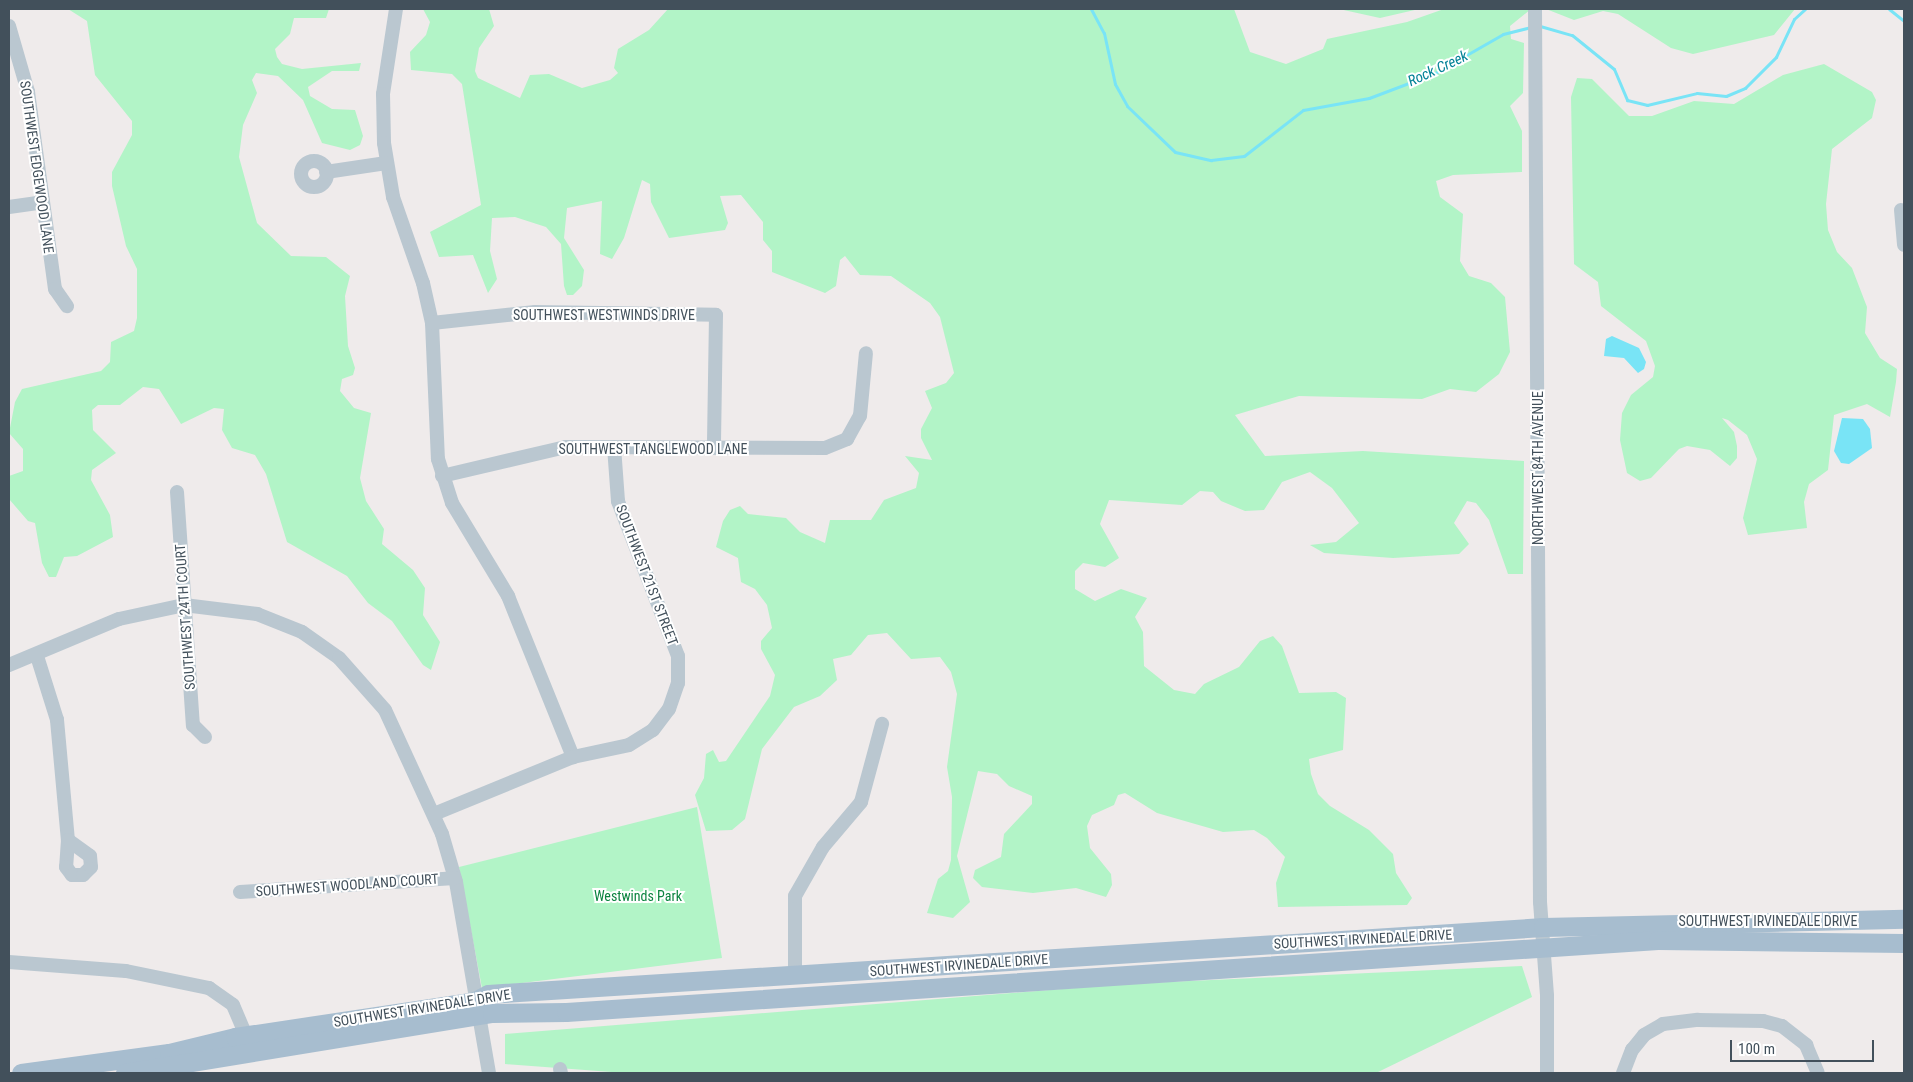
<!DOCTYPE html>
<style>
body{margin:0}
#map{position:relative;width:1913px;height:1082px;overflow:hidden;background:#efebeb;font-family:"Roboto Condensed",sans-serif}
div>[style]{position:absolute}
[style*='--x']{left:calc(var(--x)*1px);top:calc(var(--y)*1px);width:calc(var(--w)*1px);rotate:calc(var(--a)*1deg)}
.green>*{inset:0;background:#b2f4c7}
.water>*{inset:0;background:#79e4f6}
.stream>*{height:3px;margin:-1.5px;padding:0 1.5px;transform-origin:1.5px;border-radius:1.5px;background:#79e4f6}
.minor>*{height:14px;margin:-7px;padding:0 7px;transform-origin:7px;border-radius:7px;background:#bac7d0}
.minor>.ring{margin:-7px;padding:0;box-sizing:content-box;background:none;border:14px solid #bac7d0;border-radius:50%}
.major>*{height:19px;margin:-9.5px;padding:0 9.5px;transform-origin:9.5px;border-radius:9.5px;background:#a7bdcf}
span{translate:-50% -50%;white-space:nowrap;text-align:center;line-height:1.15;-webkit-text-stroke:4px #fff;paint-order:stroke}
.street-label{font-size:14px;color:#42505b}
.park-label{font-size:14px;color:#0b833f}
.water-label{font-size:15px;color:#038297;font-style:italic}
.frame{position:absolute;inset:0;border:10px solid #42505b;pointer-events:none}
.scale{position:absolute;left:1730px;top:1040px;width:144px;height:22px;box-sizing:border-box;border:2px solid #42505b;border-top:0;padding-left:6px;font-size:15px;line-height:18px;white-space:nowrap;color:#42505b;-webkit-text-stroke:4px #fff;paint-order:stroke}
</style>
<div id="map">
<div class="green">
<i style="clip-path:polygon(68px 9px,329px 9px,326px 18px,294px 18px,290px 34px,275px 49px,277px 57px,282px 64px,302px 69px,361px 63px,359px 71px,332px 71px,308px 87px,310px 96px,332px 109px,355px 110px,363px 136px,360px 145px,350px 150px,322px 143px,303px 100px,278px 76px,256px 73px,252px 80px,257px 93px,243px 125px,239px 157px,257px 223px,291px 256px,326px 257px,350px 276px,345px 296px,348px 346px,355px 368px,353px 375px,342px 379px,340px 391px,354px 408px,371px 413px,360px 478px,366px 501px,384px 529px,382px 544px,413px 570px,425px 588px,423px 615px,440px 642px,431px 670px,423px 665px,392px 621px,368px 603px,347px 576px,287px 542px,266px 474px,255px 455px,232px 448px,222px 430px,224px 409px,214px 408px,181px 424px,159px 389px,143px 387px,120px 405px,98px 405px,92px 410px,93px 430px,116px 453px,92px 470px,91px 480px,110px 515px,113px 537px,77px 556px,64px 557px,56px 577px,49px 577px,42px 563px,35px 523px,28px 521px,9px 499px,9px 476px,23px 471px,23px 449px,9px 433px,15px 402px,22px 389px,101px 371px,110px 362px,111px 342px,134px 331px,137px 318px,137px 269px,126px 246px,112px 186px,112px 172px,132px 135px,132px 121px,95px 75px,87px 21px)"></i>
<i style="clip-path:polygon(423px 9px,489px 9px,494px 26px,479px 48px,475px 71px,478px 78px,520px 98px,530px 75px,549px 74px,582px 88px,610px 80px,618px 73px,614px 68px,618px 49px,649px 30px,668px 9px,1234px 9px,1250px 52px,1286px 64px,1323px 49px,1327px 39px,1407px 22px,1444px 9px,1531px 9px,1510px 26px,1511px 39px,1524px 43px,1523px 93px,1510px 106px,1522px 131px,1522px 172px,1453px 175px,1436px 181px,1440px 197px,1463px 214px,1460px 261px,1469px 276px,1491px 283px,1505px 297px,1510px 352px,1499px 374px,1476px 392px,1450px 389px,1422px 399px,1299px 396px,1235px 415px,1265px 456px,1363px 451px,1524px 461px,1523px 574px,1508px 574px,1489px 520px,1476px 503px,1467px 501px,1454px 523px,1469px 544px,1459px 554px,1393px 558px,1324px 553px,1310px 545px,1336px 542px,1359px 523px,1332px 488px,1310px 472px,1282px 482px,1264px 510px,1245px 511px,1221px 501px,1213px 492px,1200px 491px,1182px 505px,1109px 500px,1100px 524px,1119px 558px,1105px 567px,1083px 563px,1075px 571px,1075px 589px,1095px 601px,1121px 589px,1147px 598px,1135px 617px,1143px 632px,1144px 666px,1174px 690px,1195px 694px,1204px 684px,1239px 667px,1260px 641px,1273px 636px,1282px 646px,1299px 693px,1336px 692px,1346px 698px,1343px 750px,1309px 759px,1311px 774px,1318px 794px,1330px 806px,1369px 830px,1393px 854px,1396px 873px,1412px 898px,1407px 905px,1278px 907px,1276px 883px,1285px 857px,1267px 838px,1254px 830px,1223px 832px,1157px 813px,1125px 793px,1118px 795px,1114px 805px,1092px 815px,1087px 826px,1090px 848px,1111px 874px,1112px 885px,1106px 897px,1076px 888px,1033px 893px,982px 887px,973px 878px,975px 870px,1001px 857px,1004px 834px,1032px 804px,1032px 796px,1009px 786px,997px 774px,978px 771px,957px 856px,970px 902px,953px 918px,927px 913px,938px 879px,948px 871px,951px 860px,952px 797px,947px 767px,957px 694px,951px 672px,940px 657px,911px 659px,887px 633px,868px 635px,851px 655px,833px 659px,837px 680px,820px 696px,794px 707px,762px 749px,745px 819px,732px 830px,706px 831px,695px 795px,704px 778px,706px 754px,713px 750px,719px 762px,726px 761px,770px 696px,775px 675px,761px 649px,761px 641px,772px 628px,767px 605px,755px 589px,741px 582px,738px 558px,716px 547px,723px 521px,730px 510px,740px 506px,748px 514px,786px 518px,800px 532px,825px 543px,830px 520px,871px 520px,884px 500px,916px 488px,919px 473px,905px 456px,932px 460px,921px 438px,921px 429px,932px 408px,925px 391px,946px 383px,954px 373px,940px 317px,930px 303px,891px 276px,860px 275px,845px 256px,840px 260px,836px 286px,825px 293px,772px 272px,772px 251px,763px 240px,763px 222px,741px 195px,720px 196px,728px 223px,725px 230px,669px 238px,651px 202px,650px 184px,642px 180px,624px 238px,612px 259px,600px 254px,602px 201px,567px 208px,564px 238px,584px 270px,582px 286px,573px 295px,567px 295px,564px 286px,561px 244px,546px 227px,515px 217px,492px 218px,490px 251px,497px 279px,488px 293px,473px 255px,439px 257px,430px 232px,481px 205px,462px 84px,452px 74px,411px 70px,410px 52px,426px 35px,430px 22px)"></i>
<i style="clip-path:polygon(1339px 9px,1419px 9px,1380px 18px)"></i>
<i style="clip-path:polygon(1546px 9px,1795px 9px,1774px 35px,1693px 54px,1671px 48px,1618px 14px,1603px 11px,1574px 20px)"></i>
<i style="clip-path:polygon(1824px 64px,1872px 92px,1876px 100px,1872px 118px,1832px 149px,1826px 204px,1828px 230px,1837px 252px,1852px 268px,1867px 307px,1865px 333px,1880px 358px,1897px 369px,1896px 382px,1890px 417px,1867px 404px,1834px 415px,1828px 470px,1809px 484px,1804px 502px,1807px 528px,1748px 535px,1743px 518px,1757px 459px,1747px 435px,1728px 420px,1722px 418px,1734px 432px,1737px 446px,1737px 458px,1730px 466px,1710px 450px,1687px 446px,1679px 449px,1651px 478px,1640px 481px,1627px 473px,1620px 440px,1622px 413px,1631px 395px,1653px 377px,1655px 366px,1646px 341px,1601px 306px,1598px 282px,1574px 264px,1571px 97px,1577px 78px,1592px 79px,1629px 116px,1652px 116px,1694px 101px,1734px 104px,1783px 75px)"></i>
<i style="clip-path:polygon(697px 807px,722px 958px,482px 988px,459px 867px)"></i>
<i style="clip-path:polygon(1522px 966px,1532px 997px,1376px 1073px,625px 1073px,505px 1064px,505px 1034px,1124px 984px)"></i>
</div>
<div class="water">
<i style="clip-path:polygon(1612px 336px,1639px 348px,1646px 362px,1644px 369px,1638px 373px,1624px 358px,1604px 356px,1606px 339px)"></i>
<i style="clip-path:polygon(1842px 418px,1863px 419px,1870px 429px,1872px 448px,1849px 464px,1841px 463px,1834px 451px)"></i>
</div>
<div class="stream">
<i style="--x:1091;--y:9;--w:27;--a:62"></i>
<i style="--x:1104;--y:33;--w:52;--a:77.8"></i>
<i style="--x:1115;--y:84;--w:25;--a:61"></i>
<i style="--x:1127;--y:106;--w:66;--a:43.8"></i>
<i style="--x:1175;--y:152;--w:37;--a:13"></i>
<i style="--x:1211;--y:160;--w:33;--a:-7"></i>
<i style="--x:1244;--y:156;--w:75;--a:-37.9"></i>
<i style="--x:1303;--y:110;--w:67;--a:-10.3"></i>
<i style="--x:1369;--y:98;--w:71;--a:-20.7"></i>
<i style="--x:1435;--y:73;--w:78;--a:-29.8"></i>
<i style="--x:1503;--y:34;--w:29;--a:-14"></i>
<i style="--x:1889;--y:9;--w:19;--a:39"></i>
<i style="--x:1540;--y:26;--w:33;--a:16"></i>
<i style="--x:1572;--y:35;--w:54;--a:39"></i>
<i style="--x:1614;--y:69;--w:34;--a:67"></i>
<i style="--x:1627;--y:100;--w:21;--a:14"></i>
<i style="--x:1647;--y:105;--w:51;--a:-13.5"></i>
<i style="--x:1697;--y:93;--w:29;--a:6"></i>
<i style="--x:1726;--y:96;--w:21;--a:-23"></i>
<i style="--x:1745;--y:88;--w:44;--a:-45"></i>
<i style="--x:1776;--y:57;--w:42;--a:-64.7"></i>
<i style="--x:1794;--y:19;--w:15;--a:-42"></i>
</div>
<div class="minor">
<i style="--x:396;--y:9;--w:86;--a:98.7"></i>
<i style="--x:383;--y:94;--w:49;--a:88.8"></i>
<i style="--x:384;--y:143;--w:55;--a:80.5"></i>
<i style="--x:393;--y:197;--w:91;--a:70.8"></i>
<i style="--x:423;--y:283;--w:41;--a:77.3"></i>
<i style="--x:432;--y:323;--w:136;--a:87.5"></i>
<i style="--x:438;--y:459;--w:46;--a:72.3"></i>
<i style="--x:452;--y:503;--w:109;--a:58.9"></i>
<i style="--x:508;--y:596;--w:174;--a:68"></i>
<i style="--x:1535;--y:9;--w:893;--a:89.68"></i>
<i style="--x:1540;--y:902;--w:94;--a:85.7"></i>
<i style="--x:1547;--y:996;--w:77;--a:90"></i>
<i style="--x:9;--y:26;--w:69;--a:73.9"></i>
<i style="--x:28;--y:92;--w:199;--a:82.2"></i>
<i style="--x:55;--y:289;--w:21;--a:55"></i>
<i class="ring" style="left:301px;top:161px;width:12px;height:12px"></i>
<i style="--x:326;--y:172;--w:61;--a:-8.5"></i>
<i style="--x:9;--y:207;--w:34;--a:-8"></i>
<i style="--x:1901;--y:210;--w:35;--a:85"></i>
<i style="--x:432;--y:323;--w:104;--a:-6.1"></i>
<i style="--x:535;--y:312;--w:181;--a:0.9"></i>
<i style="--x:716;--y:315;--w:133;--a:90.9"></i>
<i style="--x:442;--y:476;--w:127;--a:-13.2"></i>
<i style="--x:566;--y:447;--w:259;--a:0.2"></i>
<i style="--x:825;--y:448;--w:24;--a:-22"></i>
<i style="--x:847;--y:439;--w:26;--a:-61"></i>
<i style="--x:860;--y:416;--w:63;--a:-84.6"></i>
<i style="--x:177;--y:492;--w:234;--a:86.1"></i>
<i style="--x:193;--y:725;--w:17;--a:45"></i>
<i style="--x:37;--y:656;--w:67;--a:72.6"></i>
<i style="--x:57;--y:720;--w:121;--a:84.8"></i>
<i style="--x:68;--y:840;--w:27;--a:94"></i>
<i style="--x:66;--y:867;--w:10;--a:53"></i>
<i style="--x:72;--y:875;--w:11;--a:0"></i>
<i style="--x:83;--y:875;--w:11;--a:-45"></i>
<i style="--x:91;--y:867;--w:11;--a:-95"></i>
<i style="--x:90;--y:856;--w:27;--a:-144"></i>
<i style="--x:9;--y:665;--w:119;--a:-22.7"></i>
<i style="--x:119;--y:619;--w:66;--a:-12.2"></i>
<i style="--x:184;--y:605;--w:74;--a:7"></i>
<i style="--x:257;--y:614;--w:48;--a:21.8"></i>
<i style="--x:302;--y:632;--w:45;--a:35.1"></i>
<i style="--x:339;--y:658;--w:69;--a:48.5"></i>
<i style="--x:385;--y:710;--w:136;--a:65.3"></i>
<i style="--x:442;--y:834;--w:50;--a:73.7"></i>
<i style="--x:456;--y:882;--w:194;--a:80.2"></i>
<i style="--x:434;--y:814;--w:150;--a:-22.3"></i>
<i style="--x:573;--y:757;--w:57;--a:-12.1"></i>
<i style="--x:629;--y:745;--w:28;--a:-32"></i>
<i style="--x:653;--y:730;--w:26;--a:-53"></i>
<i style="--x:669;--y:709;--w:28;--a:-71"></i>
<i style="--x:678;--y:683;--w:27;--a:-90"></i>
<i style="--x:678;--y:656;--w:166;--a:-111.2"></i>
<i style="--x:618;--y:501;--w:54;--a:-94.2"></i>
<i style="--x:240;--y:892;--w:215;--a:-3.7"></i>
<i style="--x:9;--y:962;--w:117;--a:4.4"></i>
<i style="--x:126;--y:971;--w:85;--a:11.6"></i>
<i style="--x:209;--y:988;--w:29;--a:35"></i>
<i style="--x:233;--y:1005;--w:33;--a:67"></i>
<i style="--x:795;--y:976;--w:80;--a:-90"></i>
<i style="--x:795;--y:896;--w:56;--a:-60.3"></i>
<i style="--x:823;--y:847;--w:59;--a:-49.8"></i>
<i style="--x:861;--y:802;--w:81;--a:-74.9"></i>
<i style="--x:560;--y:1069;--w:4;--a:76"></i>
<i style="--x:1623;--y:1073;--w:25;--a:-69"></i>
<i style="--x:1632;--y:1050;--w:19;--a:-51"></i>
<i style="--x:1644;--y:1035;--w:22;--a:-30"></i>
<i style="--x:1663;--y:1024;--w:35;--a:-7"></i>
<i style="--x:1698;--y:1020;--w:65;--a:0.9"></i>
<i style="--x:1763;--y:1021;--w:20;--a:15"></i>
<i style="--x:1782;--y:1026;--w:31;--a:38"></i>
<i style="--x:1806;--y:1045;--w:30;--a:67"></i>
</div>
<div class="major">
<i style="--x:21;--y:1073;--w:149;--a:-7.7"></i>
<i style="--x:169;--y:1053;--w:68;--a:-13.6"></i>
<i style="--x:235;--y:1037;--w:243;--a:-8.5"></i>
<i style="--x:475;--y:1001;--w:15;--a:-28"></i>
<i style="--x:488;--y:994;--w:1057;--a:-3.63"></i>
<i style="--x:1543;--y:927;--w:361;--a:-1.3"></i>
<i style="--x:125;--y:1073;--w:372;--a:-9.3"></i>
<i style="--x:492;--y:1013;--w:74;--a:-0.8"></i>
<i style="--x:566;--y:1012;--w:1094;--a:-3.77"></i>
<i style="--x:1658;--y:940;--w:246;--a:0.7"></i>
</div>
<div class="street-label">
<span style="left:37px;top:167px;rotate:82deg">SOUTHWEST EDGEWOOD LANE</span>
<span style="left:604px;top:315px">SOUTHWEST WESTWINDS DRIVE</span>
<span style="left:653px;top:449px">SOUTHWEST TANGLEWOOD LANE</span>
<span style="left:1538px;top:468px;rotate:-90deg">NORTHWEST 84TH AVENUE</span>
<span style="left:647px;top:575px;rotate:69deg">SOUTHWEST 21ST STREET</span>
<span style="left:185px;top:617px;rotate:-94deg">SOUTHWEST 24TH COURT</span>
<span style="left:347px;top:885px;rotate:-4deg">SOUTHWEST WOODLAND COURT</span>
<span style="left:1768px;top:921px">SOUTHWEST IRVINEDALE DRIVE</span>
<span style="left:1363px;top:939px;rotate:-3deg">SOUTHWEST IRVINEDALE DRIVE</span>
<span style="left:959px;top:965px;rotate:-4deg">SOUTHWEST IRVINEDALE DRIVE</span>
<span style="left:422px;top:1008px;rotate:-9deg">SOUTHWEST IRVINEDALE DRIVE</span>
</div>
<div class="park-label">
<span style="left:638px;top:896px">Westwinds Park</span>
</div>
<div class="water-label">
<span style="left:1438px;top:69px;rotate:-25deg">Rock Creek</span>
</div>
<div class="frame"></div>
<div class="scale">100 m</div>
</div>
